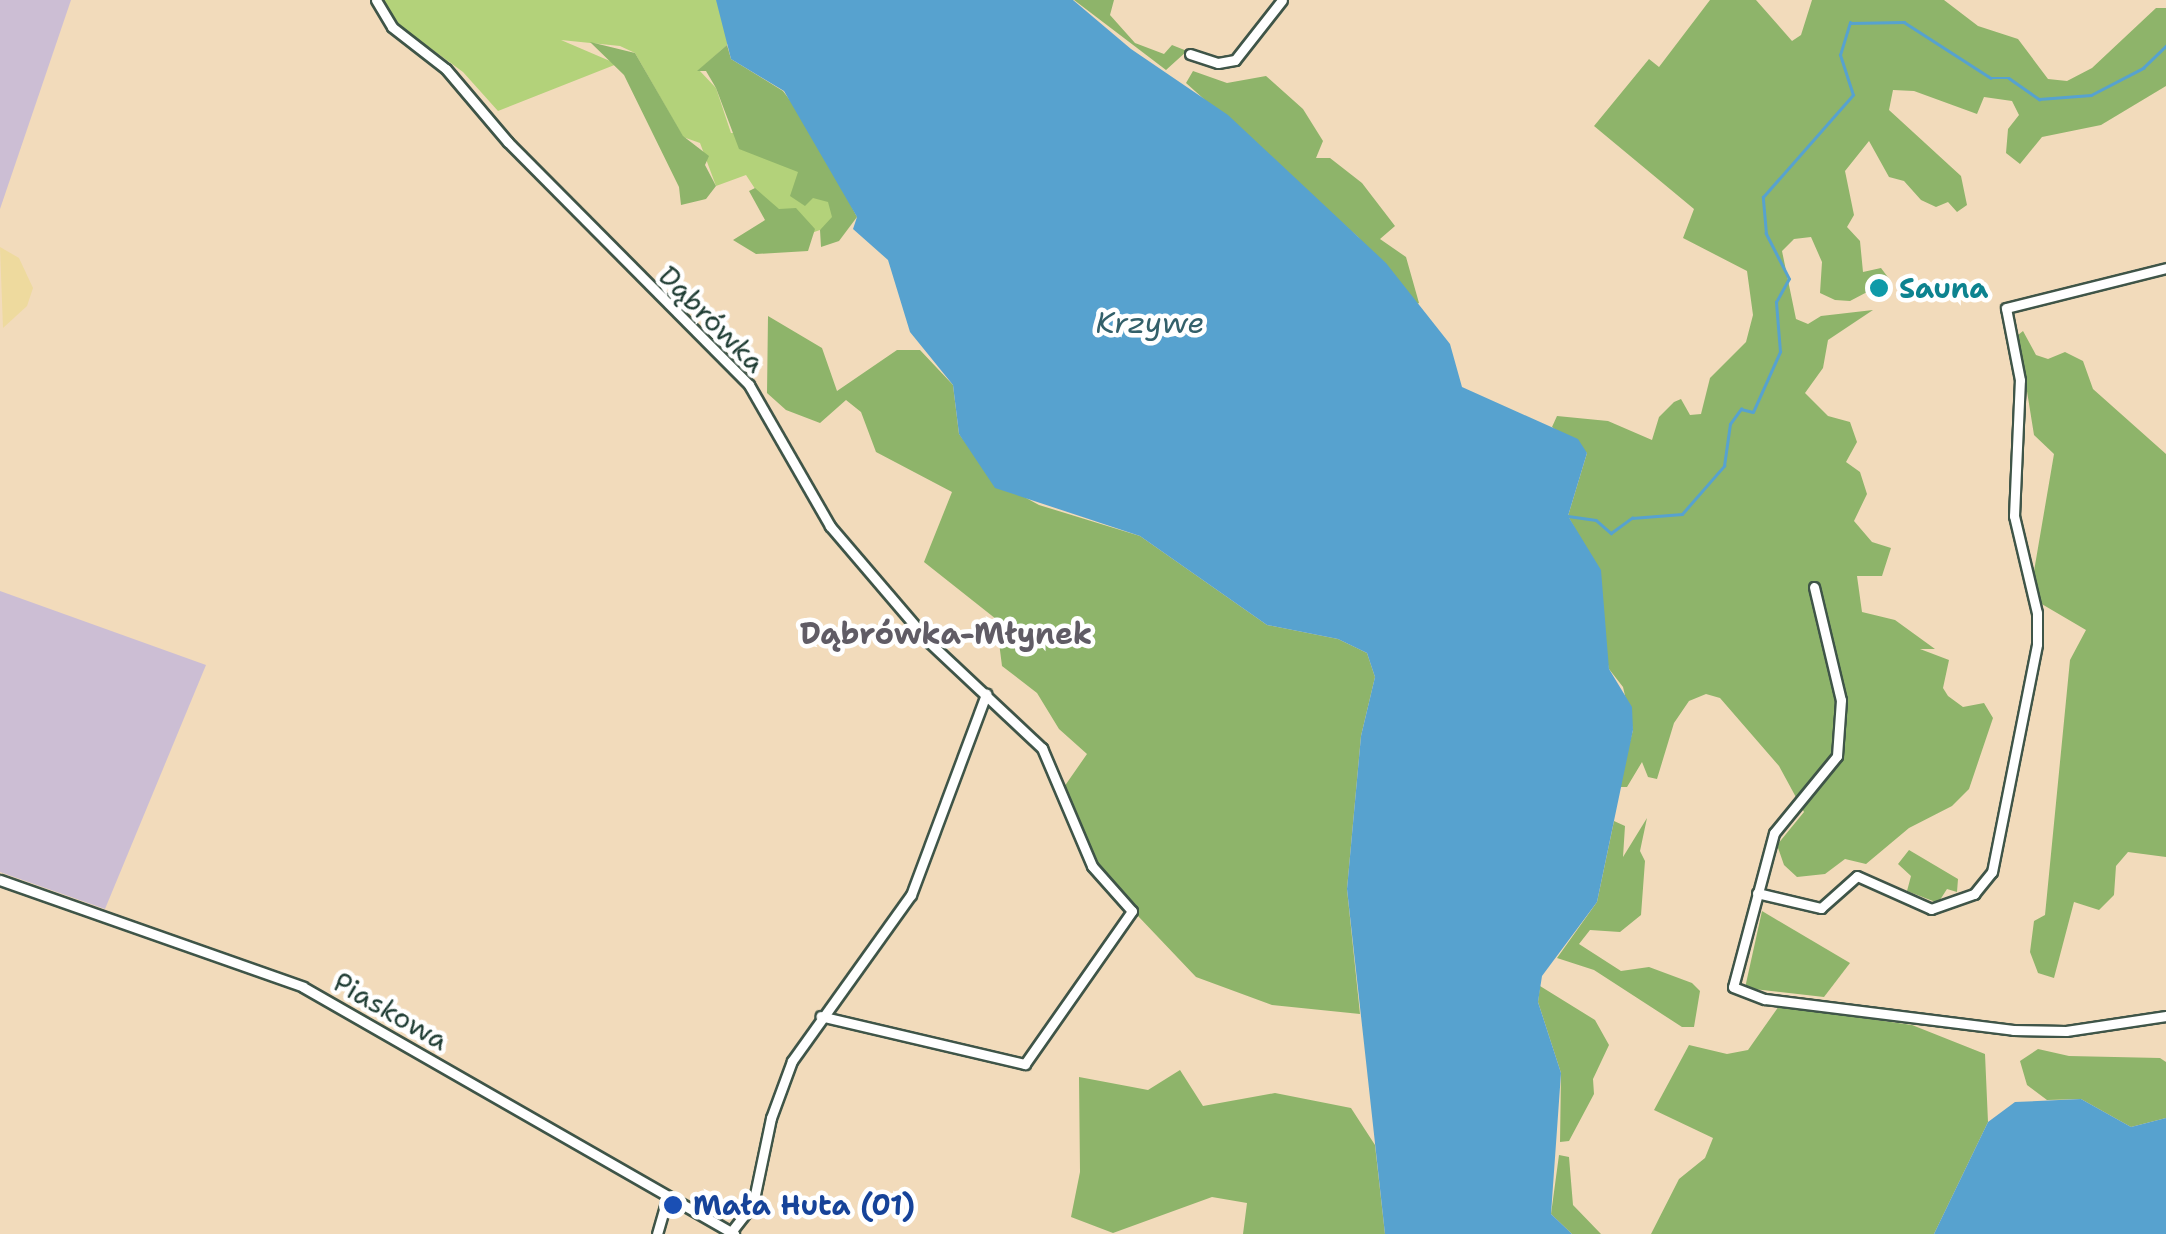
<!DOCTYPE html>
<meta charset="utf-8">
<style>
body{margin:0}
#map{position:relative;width:2166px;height:1234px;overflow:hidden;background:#f2dbbb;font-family:"Shantell Sans",sans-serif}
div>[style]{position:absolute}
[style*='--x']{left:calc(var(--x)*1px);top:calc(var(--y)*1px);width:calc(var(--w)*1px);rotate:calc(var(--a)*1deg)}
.industrial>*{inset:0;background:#ccbed4}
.green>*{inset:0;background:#b3d27a}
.forest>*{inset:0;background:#8eb46a}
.sand>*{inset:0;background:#eeda9e}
.water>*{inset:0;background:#57a2cf}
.stream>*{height:2.5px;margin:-1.25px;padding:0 1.25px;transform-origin:1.25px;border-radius:1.25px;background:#57a2cf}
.roads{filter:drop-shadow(2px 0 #3f5548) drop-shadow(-2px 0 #3f5548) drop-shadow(0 2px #3f5548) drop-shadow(0 -2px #3f5548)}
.minor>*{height:9px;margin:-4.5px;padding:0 4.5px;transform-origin:4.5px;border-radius:4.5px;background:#fff}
.dots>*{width:28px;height:28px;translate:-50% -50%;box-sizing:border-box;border:5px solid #fff;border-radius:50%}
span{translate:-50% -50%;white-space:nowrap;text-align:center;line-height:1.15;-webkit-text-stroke:9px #fff;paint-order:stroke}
.culture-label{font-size:28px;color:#0d838f;font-weight:700}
.left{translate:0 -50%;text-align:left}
.street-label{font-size:28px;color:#1f3d34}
.transit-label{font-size:28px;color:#164399;font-weight:700}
.water-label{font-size:30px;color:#33606a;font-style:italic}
.neighbourhood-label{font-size:30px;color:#605c65;font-weight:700}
</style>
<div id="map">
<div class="industrial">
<i style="clip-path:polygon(0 0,71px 0,0 209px)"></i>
<i style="clip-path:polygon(0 591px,206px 665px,105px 909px,0 872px)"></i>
</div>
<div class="green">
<i style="clip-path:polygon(380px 0,716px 0,728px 6px,727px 45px,699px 70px,716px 88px,731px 133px,782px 132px,857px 217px,800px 237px,778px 224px,746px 175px,716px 186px,700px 143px,683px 137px,635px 53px,620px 46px,561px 40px,617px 64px,498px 111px,463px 72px,393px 21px)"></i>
</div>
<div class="forest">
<i style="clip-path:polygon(1074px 0,1114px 0,1110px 15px,1135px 43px,1164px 54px,1172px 45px,1187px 51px,1166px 70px)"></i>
<i style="clip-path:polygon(1710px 0,1756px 0,1792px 41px,1801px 35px,1812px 0,1944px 0,1978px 26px,2018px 39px,2048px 79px,2067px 81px,2092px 68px,2156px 8px,2166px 8px,2166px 86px,2101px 125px,2042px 137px,2020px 164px,2006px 153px,2008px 129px,2019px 115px,2012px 101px,1984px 97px,1977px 114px,1914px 91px,1893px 90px,1889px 110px,1961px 176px,1967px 205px,1957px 212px,1948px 202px,1936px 207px,1921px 200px,1904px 181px,1889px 177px,1869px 141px,1845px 171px,1854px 215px,1847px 227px,1860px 241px,1863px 272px,1881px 268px,1890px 280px,1850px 301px,1835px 300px,1820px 293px,1822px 262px,1811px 237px,1794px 239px,1782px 251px,1796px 319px,1808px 324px,1821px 316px,1873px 310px,1828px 340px,1823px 368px,1805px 393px,1828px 416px,1850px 422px,1857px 442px,1846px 462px,1860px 472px,1867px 494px,1854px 521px,1872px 542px,1891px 548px,1882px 576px,1857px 576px,1862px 612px,1895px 620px,1935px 649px,1920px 649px,1949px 660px,1943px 688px,1948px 696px,1963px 707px,1984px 703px,1993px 718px,1969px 789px,1952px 806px,1909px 828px,1866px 864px,1845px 859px,1825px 874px,1797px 877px,1784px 865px,1777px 845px,1804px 812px,1779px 766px,1720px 698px,1706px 694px,1689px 701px,1674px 723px,1657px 779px,1648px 777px,1642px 762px,1627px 787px,1618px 787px,1633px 730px,1623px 687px,1609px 669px,1579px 536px,1568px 516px,1587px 453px,1552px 427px,1557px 416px,1608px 421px,1652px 440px,1659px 417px,1674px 402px,1681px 399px,1690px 415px,1701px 414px,1710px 378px,1746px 342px,1753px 315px,1747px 271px,1683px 238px,1694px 209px,1594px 126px,1649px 59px,1659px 67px)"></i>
<i style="clip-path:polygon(590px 42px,635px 53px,683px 136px,709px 156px,705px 165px,716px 186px,706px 199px,681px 205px,679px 187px,624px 75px)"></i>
<i style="clip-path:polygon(727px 45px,731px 59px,783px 91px,810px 127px,857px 217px,839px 241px,821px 247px,820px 230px,832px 217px,828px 202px,813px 198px,805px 206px,790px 196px,798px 172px,739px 149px,716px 88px,706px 71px,697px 71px)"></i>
<i style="clip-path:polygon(1193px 71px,1227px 83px,1266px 76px,1303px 109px,1323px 141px,1316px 158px,1330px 158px,1362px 183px,1395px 226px,1380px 239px,1406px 257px,1419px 303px,1415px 305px,1358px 237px,1186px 83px)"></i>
<i style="clip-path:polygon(755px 188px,779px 209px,796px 208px,815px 229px,808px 251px,756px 254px,733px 240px,765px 220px,749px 191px)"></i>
<i style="clip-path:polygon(768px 316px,822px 348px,837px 391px,897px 350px,920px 350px,953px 385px,959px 434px,995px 481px,1039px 505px,1140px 536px,1267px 625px,1338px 639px,1367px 653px,1375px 677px,1361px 736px,1347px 889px,1360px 1014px,1272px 1005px,1196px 977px,1138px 916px,1091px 856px,1064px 787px,1087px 754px,1059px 729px,1037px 693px,1002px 666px,996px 619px,924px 562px,952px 492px,876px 452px,861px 412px,846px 400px,820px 423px,786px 410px,767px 393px)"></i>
<i style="clip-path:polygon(2023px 331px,2036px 355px,2048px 359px,2065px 352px,2083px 361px,2093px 389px,2166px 454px,2166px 857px,2128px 852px,2116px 866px,2114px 895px,2099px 910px,2074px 902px,2054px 978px,2038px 973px,2030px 952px,2034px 921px,2045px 915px,2070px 660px,2086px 630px,2040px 603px,2033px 577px,2054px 454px,2034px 435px,2018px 335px)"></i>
<i style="clip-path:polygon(1647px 818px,1640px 851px,1645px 861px,1641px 915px,1620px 932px,1590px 930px,1579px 944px,1621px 971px,1649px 967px,1692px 983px,1700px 991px,1694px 1027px,1682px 1027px,1594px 970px,1557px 958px,1597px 902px,1614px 821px,1625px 826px,1623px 857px)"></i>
<i style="clip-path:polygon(1909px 850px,1958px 879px,1957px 892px,1947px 889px,1938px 903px,1907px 891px,1911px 876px,1898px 864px)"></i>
<i style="clip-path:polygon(1762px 911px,1850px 963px,1824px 997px,1745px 988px)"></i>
<i style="clip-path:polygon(1540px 986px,1595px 1020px,1609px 1045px,1593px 1079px,1594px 1094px,1569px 1141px,1560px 1142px,1561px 1073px,1538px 1002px)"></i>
<i style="clip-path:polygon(1779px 1006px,1912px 1025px,1985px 1054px,1988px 1122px,1934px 1234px,1651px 1234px,1679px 1179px,1705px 1158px,1713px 1138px,1654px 1110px,1689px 1045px,1727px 1054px,1748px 1050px)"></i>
<i style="clip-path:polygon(2038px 1049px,2069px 1056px,2160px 1058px,2166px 1062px,2166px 1118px,2131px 1127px,2081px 1099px,2047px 1100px,2027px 1085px,2020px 1061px)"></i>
<i style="clip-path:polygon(1180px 1070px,1203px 1106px,1275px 1093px,1351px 1108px,1375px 1145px,1385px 1234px,1243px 1234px,1247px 1203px,1212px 1197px,1113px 1233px,1071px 1217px,1080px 1172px,1079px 1077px,1148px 1090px)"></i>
<i style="clip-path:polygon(1559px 1155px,1569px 1157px,1573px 1205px,1601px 1234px,1572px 1234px,1551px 1214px)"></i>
</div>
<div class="sand">
<i style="clip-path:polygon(0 247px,19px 258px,33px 288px,27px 306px,3px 328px)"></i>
</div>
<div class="water">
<i style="clip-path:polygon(716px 0,1073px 0,1131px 49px,1228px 115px,1386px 263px,1450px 344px,1462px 387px,1578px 439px,1587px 453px,1568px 516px,1601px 570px,1609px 669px,1632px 707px,1633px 730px,1597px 902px,1542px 976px,1538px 1002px,1561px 1073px,1551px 1214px,1572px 1234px,1385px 1234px,1347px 889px,1361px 736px,1375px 677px,1367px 653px,1338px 639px,1267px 625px,1140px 536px,995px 488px,959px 434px,953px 385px,910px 332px,888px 260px,853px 229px,857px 217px,784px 91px,731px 59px)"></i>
<i style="clip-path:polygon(2081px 1099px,2131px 1127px,2166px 1118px,2166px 1234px,1934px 1234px,1988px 1122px,2015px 1102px)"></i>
</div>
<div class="stream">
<i style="--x:1568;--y:516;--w:28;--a:8"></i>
<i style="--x:1596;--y:520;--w:20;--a:41"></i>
<i style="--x:1611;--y:533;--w:26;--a:-36"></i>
<i style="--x:1632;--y:518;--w:50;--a:-4.6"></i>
<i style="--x:1682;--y:514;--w:64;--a:-48.8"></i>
<i style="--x:1724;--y:466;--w:42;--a:-81.9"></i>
<i style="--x:1730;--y:424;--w:19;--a:-54"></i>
<i style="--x:1741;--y:409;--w:12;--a:14"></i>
<i style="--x:1753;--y:412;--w:66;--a:-65.8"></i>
<i style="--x:1780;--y:352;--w:50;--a:-94.6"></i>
<i style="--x:1776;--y:302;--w:26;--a:-61"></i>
<i style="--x:1789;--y:279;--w:51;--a:-117.1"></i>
<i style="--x:1766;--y:234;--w:37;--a:-95"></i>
<i style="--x:1763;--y:197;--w:136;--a:-48.6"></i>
<i style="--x:1853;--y:95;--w:42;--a:-108"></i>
<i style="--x:1840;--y:55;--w:34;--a:-73"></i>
<i style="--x:1850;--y:23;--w:54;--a:-1.1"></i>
<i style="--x:1904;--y:22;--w:103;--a:32.8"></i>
<i style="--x:1991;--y:78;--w:18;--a:0"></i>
<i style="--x:2009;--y:78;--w:37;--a:35"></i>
<i style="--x:2039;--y:99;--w:52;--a:-4.4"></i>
<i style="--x:2091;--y:95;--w:59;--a:-27.4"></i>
<i style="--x:2143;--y:68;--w:32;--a:-44"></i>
</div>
<div class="roads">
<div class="minor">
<i style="--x:376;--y:0;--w:31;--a:59"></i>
<i style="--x:392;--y:27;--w:68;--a:37.9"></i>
<i style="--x:446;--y:69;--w:96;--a:49.7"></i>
<i style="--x:508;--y:142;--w:342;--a:45.2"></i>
<i style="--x:749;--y:385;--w:163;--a:60.1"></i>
<i style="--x:830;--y:526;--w:153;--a:49.5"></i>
<i style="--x:929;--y:642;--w:155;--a:43.2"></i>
<i style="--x:1042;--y:748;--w:128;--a:67"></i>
<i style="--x:1092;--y:866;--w:60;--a:48.4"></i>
<i style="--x:1132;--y:911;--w:187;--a:125"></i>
<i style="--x:1025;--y:1064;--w:210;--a:-166.8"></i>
<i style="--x:1190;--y:54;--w:29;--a:18"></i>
<i style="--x:1218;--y:63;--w:17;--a:-10"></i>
<i style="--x:1235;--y:60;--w:76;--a:-51.9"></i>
<i style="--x:1814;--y:587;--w:116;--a:76.6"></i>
<i style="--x:1841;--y:700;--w:56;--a:94.1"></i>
<i style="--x:1837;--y:756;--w:99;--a:129.3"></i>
<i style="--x:1774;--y:833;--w:159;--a:104.9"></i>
<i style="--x:1733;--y:987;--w:34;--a:21"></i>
<i style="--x:1765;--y:999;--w:250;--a:7.1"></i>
<i style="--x:2013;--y:1030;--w:53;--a:1.1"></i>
<i style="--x:2066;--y:1031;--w:101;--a:-8.5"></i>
<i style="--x:0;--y:880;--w:321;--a:19.4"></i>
<i style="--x:303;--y:987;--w:497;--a:29.8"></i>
<i style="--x:1757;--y:893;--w:66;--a:13.2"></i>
<i style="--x:1821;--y:908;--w:48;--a:-41.6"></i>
<i style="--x:1857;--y:876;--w:81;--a:24"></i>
<i style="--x:1931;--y:909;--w:46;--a:-19.2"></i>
<i style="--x:1974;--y:894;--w:28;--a:-51"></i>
<i style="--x:1992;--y:872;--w:232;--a:-78.8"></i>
<i style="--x:2037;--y:644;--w:31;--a:-90"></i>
<i style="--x:2037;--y:613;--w:100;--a:-103.3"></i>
<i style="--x:2014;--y:516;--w:136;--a:-87.5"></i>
<i style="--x:2020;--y:380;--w:73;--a:-101"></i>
<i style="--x:2006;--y:308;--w:165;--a:-14"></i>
<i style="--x:731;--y:1232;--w:36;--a:-52"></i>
<i style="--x:753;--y:1204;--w:88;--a:-78.2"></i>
<i style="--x:771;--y:1118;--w:61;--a:-69.8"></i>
<i style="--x:792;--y:1061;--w:204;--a:-54.4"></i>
<i style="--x:911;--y:895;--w:215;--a:-69.5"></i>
<i style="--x:657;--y:1234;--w:37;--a:-74"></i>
</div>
</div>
<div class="dots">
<i style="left:1879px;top:288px;background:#0f9aa8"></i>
<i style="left:673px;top:1205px;background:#1a4fb4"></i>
</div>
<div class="culture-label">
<span class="left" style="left:1899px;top:288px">Sauna</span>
</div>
<div class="street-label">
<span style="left:712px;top:319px;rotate:45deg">Dąbrówka</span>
<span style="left:391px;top:1011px;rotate:30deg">Piaskowa</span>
</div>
<div class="transit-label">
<span class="left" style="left:693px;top:1205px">Mała Huta (01)</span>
</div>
<div class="water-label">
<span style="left:1150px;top:323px">Krzywe</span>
</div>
<div class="neighbourhood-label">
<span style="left:946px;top:634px">Dąbrówka-Młynek</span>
</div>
</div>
